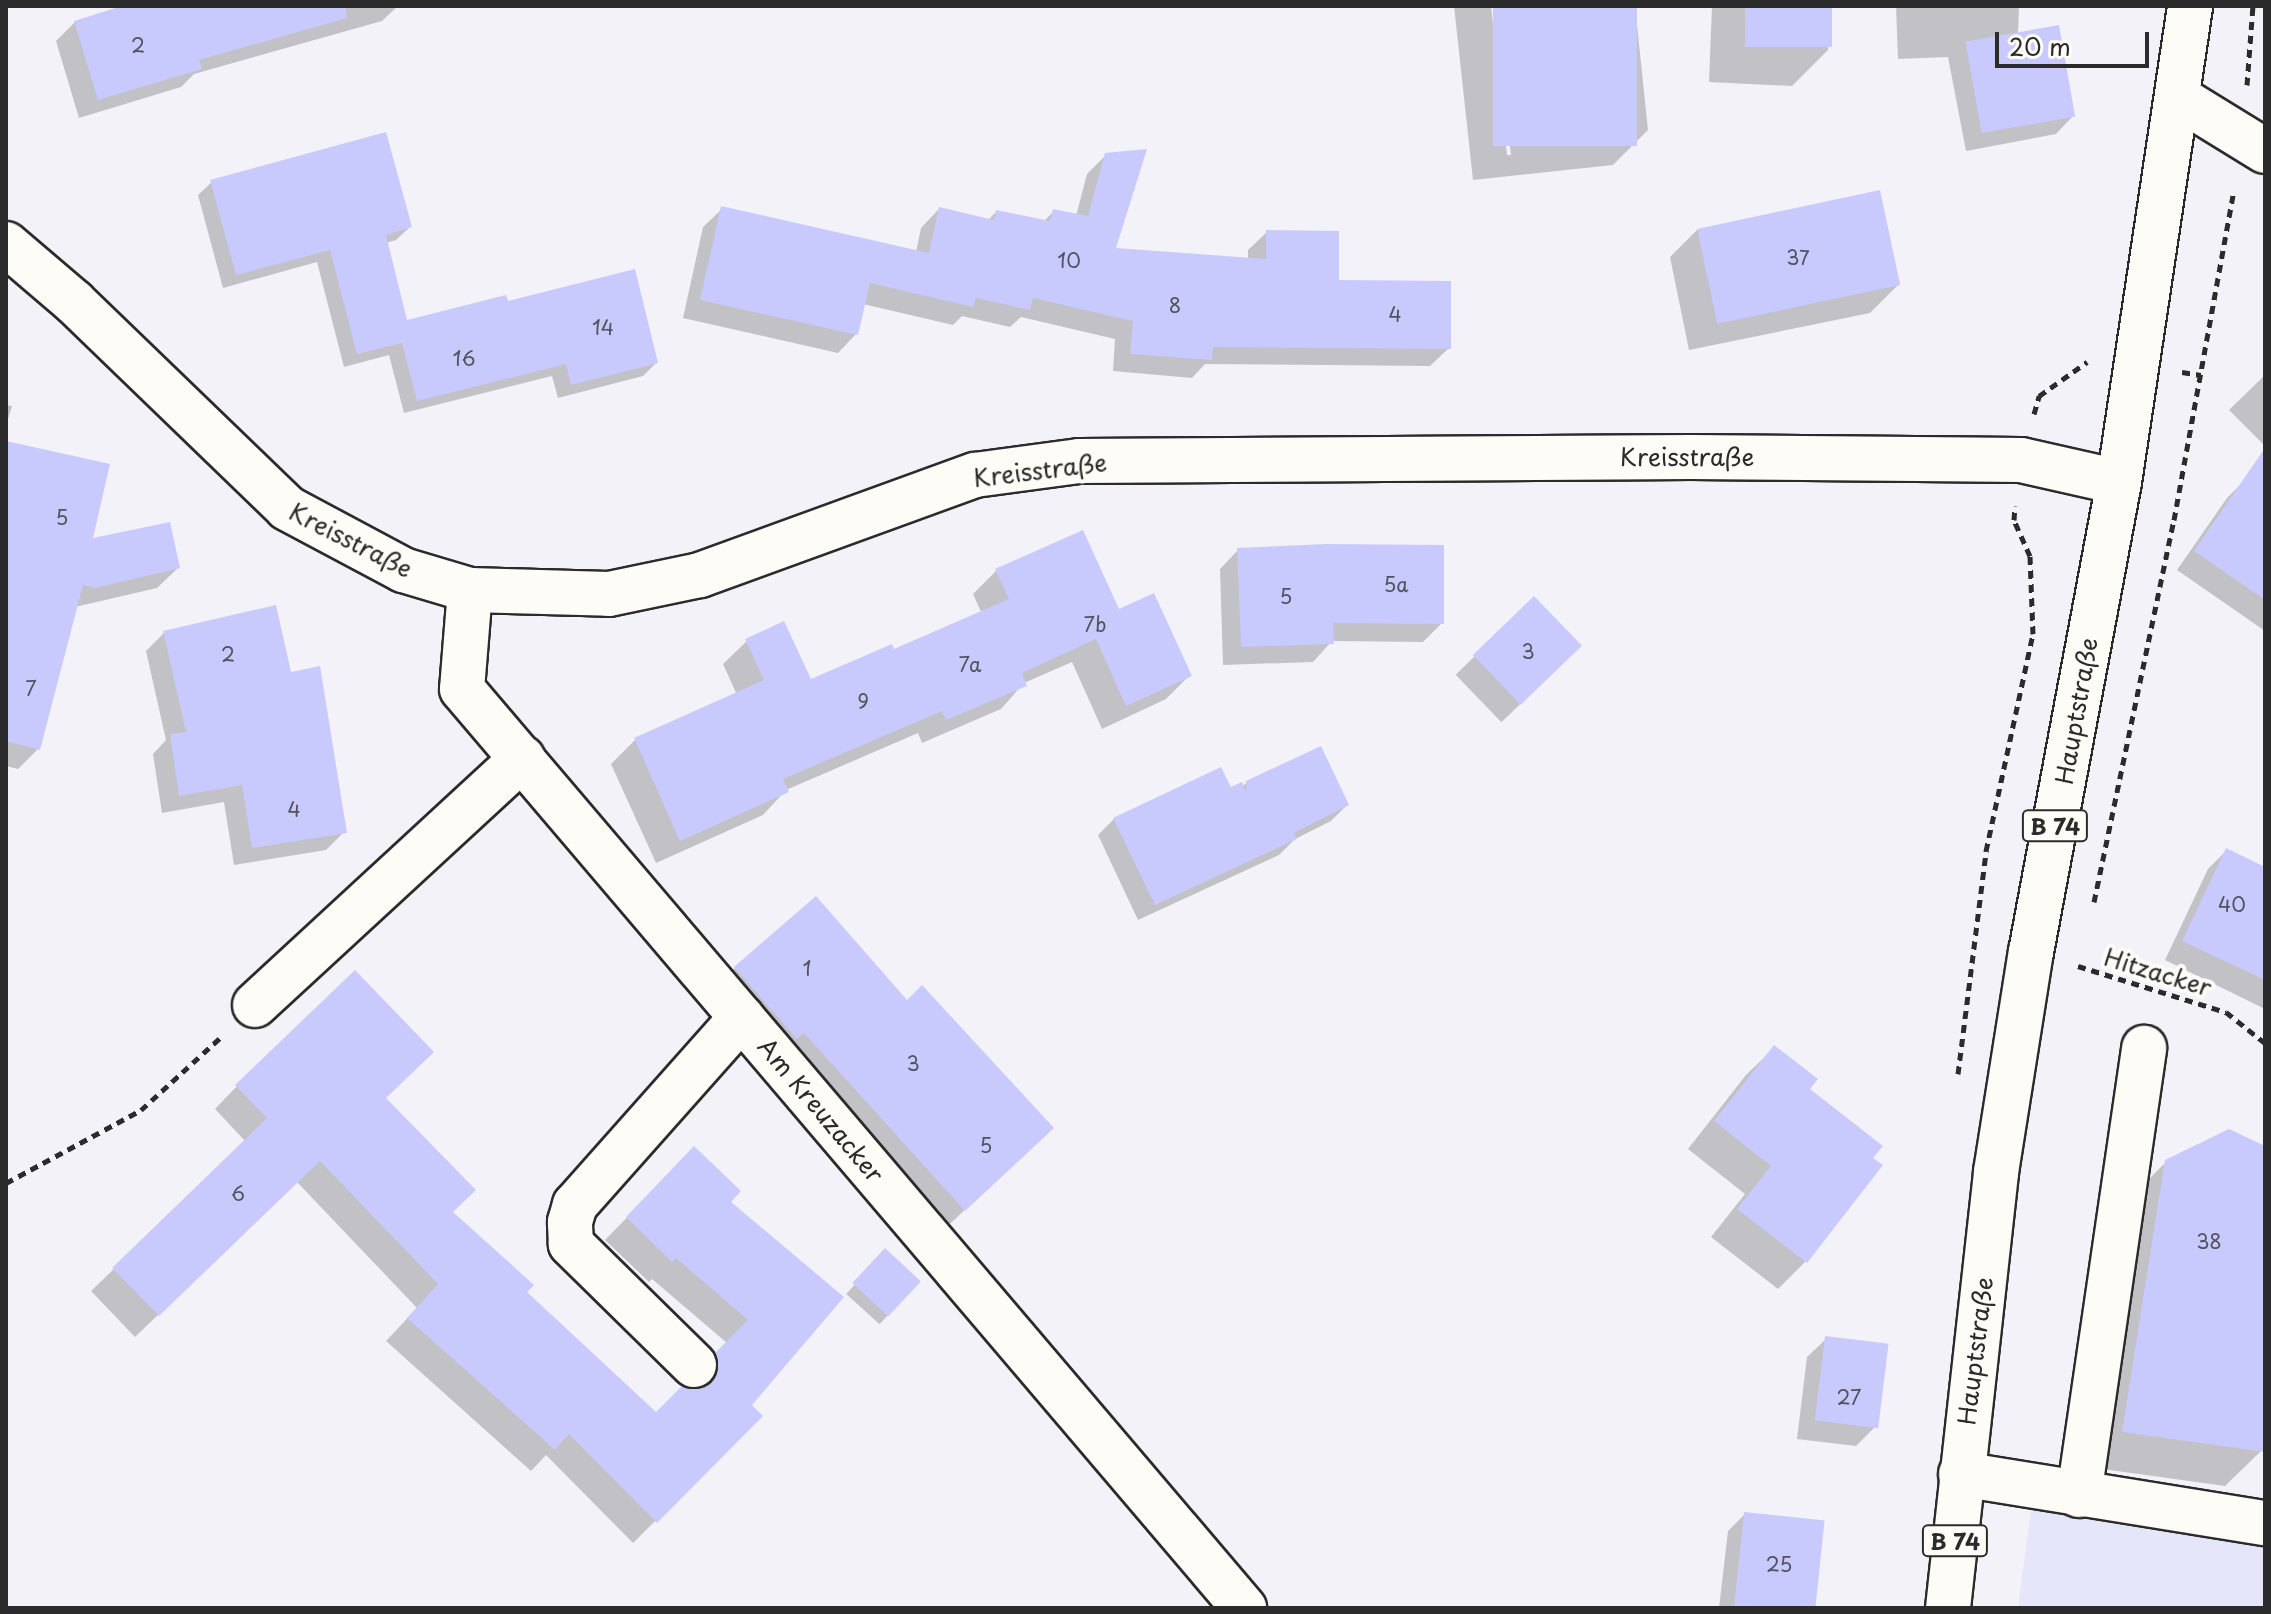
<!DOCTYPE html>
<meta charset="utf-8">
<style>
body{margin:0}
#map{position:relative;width:2271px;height:1614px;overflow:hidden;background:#f2f2f8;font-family:"Playpen Sans",sans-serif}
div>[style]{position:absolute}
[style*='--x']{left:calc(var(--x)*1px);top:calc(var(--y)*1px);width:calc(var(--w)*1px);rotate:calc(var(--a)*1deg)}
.built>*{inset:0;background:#e5e6fa}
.shadow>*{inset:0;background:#0003;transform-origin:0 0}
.building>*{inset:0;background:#c8cafd;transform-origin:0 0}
.path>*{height:5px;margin-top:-2.5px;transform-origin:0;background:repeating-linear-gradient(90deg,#2b2b2b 0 8px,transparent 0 14px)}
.roads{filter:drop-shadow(2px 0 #2b2b2b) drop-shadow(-2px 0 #2b2b2b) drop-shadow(0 2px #2b2b2b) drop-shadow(0 -2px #2b2b2b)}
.minor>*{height:44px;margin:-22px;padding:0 22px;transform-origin:22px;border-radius:22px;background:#fdfcf7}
.major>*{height:44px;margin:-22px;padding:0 22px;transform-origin:22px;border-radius:22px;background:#fdfcf7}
span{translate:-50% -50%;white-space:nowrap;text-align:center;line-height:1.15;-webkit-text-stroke:8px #fdfcf7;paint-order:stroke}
.number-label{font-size:20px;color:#525360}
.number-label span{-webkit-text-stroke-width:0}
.shield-label span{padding:2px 6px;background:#fdfcf7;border:2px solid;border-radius:6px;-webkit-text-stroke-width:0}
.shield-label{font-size:22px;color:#2b2b2b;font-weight:700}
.street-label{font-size:24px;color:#2b2b2b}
.frame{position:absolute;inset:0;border:8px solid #2b2b2b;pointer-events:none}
.scale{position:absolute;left:1995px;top:32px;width:154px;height:36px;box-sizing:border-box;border:4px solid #2b2b2b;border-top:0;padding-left:10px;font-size:24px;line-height:28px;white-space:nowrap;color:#2b2b2b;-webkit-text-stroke:6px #fdfcf7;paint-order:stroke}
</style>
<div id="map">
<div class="built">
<i style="clip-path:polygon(2031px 1510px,2265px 1540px,2265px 1608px,2018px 1608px)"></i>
</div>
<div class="shadow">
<i style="clip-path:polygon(129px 6px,398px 6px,382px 21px,194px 74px,181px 87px,79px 118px,56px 41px,75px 22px)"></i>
<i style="clip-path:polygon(1454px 6px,1491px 6px,1507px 155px,1511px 155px,1495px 6px,1635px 6px,1648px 130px,1613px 165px,1473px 180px)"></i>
<i style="clip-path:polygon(1712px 6px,1830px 6px,1828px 50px,1792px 86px,1709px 82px)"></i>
<i style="clip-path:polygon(1896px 6px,2019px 6px,2018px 35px,2073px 116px,2056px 134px,1966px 151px,1948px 57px,1898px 59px)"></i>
<i style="clip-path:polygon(1106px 155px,1113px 250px,1248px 260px,1248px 250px,1267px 232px,1337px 282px,1449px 348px,1430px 366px,1205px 364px,1192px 378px,1113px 371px,1115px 339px,1021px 317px,1010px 327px,962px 316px,953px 325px,863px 304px,856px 334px,838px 353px,683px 318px,703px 227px,722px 209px,916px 252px,921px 228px,939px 209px,988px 220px,996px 212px,1043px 222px,1054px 211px,1076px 216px,1087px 174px)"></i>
<i style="clip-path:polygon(212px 182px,410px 227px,396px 240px,386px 243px,406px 322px,506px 304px,656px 363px,643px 376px,558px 398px,552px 376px,404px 413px,389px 355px,344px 367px,317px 262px,223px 288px,198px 195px)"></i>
<i style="clip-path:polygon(1698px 229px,1898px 285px,1870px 313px,1689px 350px,1670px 257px)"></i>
<i style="clip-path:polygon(2265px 375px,2265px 446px,2229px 410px)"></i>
<i style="clip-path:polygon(6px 405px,12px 406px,6px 426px)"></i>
<i style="clip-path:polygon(6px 443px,91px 541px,178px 568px,157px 588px,75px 607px,38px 749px,18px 769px,6px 766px)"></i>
<i style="clip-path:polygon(2245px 480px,2265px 493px,2265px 631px,2177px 570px,2227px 498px)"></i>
<i style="clip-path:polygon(1238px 550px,1442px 623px,1423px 642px,1332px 641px,1313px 662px,1223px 665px,1220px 569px)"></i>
<i style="clip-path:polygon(996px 571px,1118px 612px,1190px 675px,1166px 699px,1102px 729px,1072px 662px,1024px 683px,1001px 709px,922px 743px,918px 733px,786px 790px,763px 815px,656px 863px,611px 764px,635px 740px,737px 695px,723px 664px,747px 641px,810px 682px,893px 652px,982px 614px,973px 594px)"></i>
<i style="left:1534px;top:599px;width:66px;height:109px;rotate:46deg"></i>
<i style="clip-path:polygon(164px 633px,344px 832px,326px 850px,234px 865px,224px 802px,162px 813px,153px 754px,166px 740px,146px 651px)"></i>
<i style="clip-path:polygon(1247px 782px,1347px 805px,1331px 821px,1295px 839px,1279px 855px,1138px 920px,1098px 835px,1114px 819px,1242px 787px)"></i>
<i style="clip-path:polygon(2226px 851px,2265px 869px,2265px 1009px,2165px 960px,2208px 869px)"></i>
<i style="clip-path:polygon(735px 968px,1030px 1150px,941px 1232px,713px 990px)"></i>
<i style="clip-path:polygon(1774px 1048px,1807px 1089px,1880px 1166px,1805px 1262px,1778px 1289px,1711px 1237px,1745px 1194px,1688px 1149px,1746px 1075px)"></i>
<i style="clip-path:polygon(237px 1086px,384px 1098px,451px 1213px,524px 1293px,656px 1415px,696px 1391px,694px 1377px,727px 1343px,652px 1279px,649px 1282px,605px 1240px,694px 1149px,728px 1202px,842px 1298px,750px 1405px,761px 1416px,633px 1543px,546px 1455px,531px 1471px,386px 1341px,417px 1308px,297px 1182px,135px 1337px,91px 1291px,246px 1142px,215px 1109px)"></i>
<i style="clip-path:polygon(2265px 1148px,2265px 1412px,2261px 1451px,2225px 1486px,2088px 1467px,2130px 1198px,2166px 1162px)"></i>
<i style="left:885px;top:1251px;width:45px;height:58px;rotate:42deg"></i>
<i style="clip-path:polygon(1826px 1339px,1875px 1427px,1856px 1446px,1797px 1439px,1807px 1357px)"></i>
<i style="clip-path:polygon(1745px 1514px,1812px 1608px,1719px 1608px,1728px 1531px)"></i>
</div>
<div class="building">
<i style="clip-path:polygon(122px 6px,345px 6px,347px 18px,199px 60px,202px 69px,98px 100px,74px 21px)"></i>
<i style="left:1493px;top:6px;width:144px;height:140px"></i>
<i style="left:1745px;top:6px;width:87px;height:41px"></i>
<i style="left:2059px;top:25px;width:93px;height:95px;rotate:80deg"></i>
<i style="clip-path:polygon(386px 132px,412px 227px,386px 235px,407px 320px,506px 295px,508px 301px,635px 269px,658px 363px,571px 385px,566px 364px,417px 401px,402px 343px,357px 354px,330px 250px,236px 275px,210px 180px)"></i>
<i style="clip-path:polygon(1147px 149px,1116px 248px,1266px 259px,1266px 230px,1339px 231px,1339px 280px,1451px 281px,1451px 349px,1213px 347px,1212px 360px,1130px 354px,1133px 321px,1033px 298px,1030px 310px,976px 298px,973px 307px,870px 283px,858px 335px,700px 300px,721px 206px,929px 253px,939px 207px,994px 220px,996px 210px,1050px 221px,1053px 209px,1088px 216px,1105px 153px)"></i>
<i style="left:1880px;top:190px;width:97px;height:187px;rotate:78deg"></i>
<i style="clip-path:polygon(6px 441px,110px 464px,93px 538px,170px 522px,180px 568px,95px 588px,83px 585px,40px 750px,6px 741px)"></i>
<i style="clip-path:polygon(2265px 448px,2265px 600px,2194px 551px)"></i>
<i style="clip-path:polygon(1083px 530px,1119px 609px,1154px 593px,1192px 676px,1126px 706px,1096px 639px,1022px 673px,1027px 686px,946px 720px,942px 711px,783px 779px,789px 792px,680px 841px,634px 738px,764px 680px,745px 639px,784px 621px,811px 679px,892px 644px,894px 649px,1009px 599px,995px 569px)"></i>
<i style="clip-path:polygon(1326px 544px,1444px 545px,1444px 624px,1333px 623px,1334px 644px,1241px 647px,1237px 548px)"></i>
<i style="left:1534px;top:596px;width:69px;height:85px;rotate:46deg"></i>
<i style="clip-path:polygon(276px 605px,291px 672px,320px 666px,347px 833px,252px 848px,242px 785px,179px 796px,170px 734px,186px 732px,163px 631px)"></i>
<i style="clip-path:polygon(1321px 746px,1349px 805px,1294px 833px,1297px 839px,1155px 905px,1113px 818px,1221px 767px,1231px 787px,1242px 782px,1246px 792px,1246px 781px)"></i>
<i style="clip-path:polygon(2226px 848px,2265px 867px,2265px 980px,2182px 941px)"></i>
<i style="clip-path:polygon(816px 896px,907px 1000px,922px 985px,1054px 1128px,965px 1211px,804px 1033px,797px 1039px,734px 967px)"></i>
<i style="clip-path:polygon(355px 970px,434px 1052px,386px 1098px,476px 1190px,453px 1212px,534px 1285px,527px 1292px,656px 1412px,682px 1386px,700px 1389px,711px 1383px,718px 1370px,715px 1353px,748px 1320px,676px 1258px,672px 1262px,626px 1217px,694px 1146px,741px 1191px,731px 1202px,844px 1297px,752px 1405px,763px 1416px,657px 1523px,569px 1434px,555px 1450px,407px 1318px,438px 1284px,320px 1161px,159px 1316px,112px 1268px,267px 1118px,235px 1085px)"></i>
<i style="clip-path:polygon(1774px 1045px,1818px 1079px,1810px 1089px,1883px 1146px,1873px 1158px,1883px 1165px,1807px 1263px,1737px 1209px,1771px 1166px,1714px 1121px)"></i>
<i style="clip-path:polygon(2229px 1129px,2265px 1146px,2265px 1452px,2122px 1432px,2165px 1160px)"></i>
<i style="left:885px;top:1248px;width:49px;height:48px;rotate:43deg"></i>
<i style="left:1825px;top:1336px;width:64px;height:85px;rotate:7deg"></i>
<i style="left:1744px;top:1512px;width:81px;height:97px;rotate:6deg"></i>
</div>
<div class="path">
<i style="--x:2247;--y:85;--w:79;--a:-85.7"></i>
<i style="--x:2182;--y:372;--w:19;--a:9"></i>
<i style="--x:2034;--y:414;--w:19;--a:-74"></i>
<i style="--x:2039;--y:396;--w:59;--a:-35.3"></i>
<i style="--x:2094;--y:902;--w:390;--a:-78.2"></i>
<i style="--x:2174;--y:520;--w:335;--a:-79.7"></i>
<i style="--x:2078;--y:966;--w:155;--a:17.3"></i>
<i style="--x:2226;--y:1012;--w:50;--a:38.5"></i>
<i style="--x:1958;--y:1074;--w:225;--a:-82.8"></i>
<i style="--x:1986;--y:851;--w:222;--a:-77.8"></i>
<i style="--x:2033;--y:634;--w:78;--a:-92.2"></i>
<i style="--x:2030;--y:556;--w:39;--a:-114"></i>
<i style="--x:2014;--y:520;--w:14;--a:-86"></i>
<i style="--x:6;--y:1183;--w:153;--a:-28.4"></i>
<i style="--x:141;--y:1110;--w:110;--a:-42.4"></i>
</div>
<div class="roads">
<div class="minor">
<i style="--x:2179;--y:98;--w:101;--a:31.6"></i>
<i style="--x:6;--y:244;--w:89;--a:40.5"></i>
<i style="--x:74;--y:302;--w:296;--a:44"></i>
<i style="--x:287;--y:508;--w:132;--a:28.1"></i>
<i style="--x:403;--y:570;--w:70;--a:16.6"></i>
<i style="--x:470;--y:590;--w:139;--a:1.6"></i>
<i style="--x:609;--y:594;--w:93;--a:-11.8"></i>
<i style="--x:700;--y:575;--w:293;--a:-20"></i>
<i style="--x:975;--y:475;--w:105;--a:-7.7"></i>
<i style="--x:1079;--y:461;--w:612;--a:-0.37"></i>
<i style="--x:1691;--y:457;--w:330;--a:0.5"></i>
<i style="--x:2021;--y:460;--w:100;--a:12.7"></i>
<i style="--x:470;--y:590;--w:99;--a:94.6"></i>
<i style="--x:462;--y:689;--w:1207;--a:49.6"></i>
<i style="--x:255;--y:1005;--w:364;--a:-42.7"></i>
<i style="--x:694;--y:1365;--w:173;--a:-135.5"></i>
<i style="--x:571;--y:1244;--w:22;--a:-93"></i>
<i style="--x:570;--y:1222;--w:18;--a:-74"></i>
<i style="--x:575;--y:1205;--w:251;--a:-48.4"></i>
<i style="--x:1961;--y:1474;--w:308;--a:9.2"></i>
<i style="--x:2079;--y:1495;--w:452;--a:-81.7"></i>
</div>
<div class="major">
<i style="--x:1948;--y:1608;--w:439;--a:-83.7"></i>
<i style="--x:1996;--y:1172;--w:223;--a:-81"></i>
<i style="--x:2031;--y:952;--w:478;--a:-79.4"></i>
<i style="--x:2119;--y:482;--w:481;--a:-81.5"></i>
</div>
</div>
<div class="number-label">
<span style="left:138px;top:45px">2</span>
<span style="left:1798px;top:257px">37</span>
<span style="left:1069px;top:260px">10</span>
<span style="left:1175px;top:305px">8</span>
<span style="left:1395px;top:314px">4</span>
<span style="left:603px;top:327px">14</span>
<span style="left:464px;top:358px">16</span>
<span style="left:62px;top:517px">5</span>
<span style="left:1396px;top:584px">5a</span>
<span style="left:1286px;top:596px">5</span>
<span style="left:1095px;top:624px">7b</span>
<span style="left:1528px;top:651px">3</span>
<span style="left:228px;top:654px">2</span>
<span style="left:970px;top:664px">7a</span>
<span style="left:31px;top:688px">7</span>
<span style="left:863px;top:701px">9</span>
<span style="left:294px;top:809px">4</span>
<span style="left:2232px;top:904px">40</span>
<span style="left:807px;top:968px">1</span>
<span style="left:913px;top:1063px">3</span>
<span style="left:986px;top:1145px">5</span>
<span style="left:238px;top:1193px">6</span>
<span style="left:2209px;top:1241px">38</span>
<span style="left:1849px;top:1397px">27</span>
<span style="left:1779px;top:1564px">25</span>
</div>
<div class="shield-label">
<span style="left:2055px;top:826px">B 74</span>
<span style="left:1955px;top:1541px">B 74</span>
</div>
<div class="street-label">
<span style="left:1687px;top:457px">Kreisstraße</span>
<span style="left:1040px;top:470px;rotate:-7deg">Kreisstraße</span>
<span style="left:351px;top:540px;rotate:27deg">Kreisstraße</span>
<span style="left:2076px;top:711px;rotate:-80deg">Hauptstraße</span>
<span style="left:2158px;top:972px;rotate:17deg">Hitzacker</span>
<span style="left:821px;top:1110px;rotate:50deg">Am Kreuzacker</span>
<span style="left:1975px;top:1351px;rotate:-83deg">Hauptstraße</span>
</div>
<div class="frame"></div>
<div class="scale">20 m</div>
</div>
